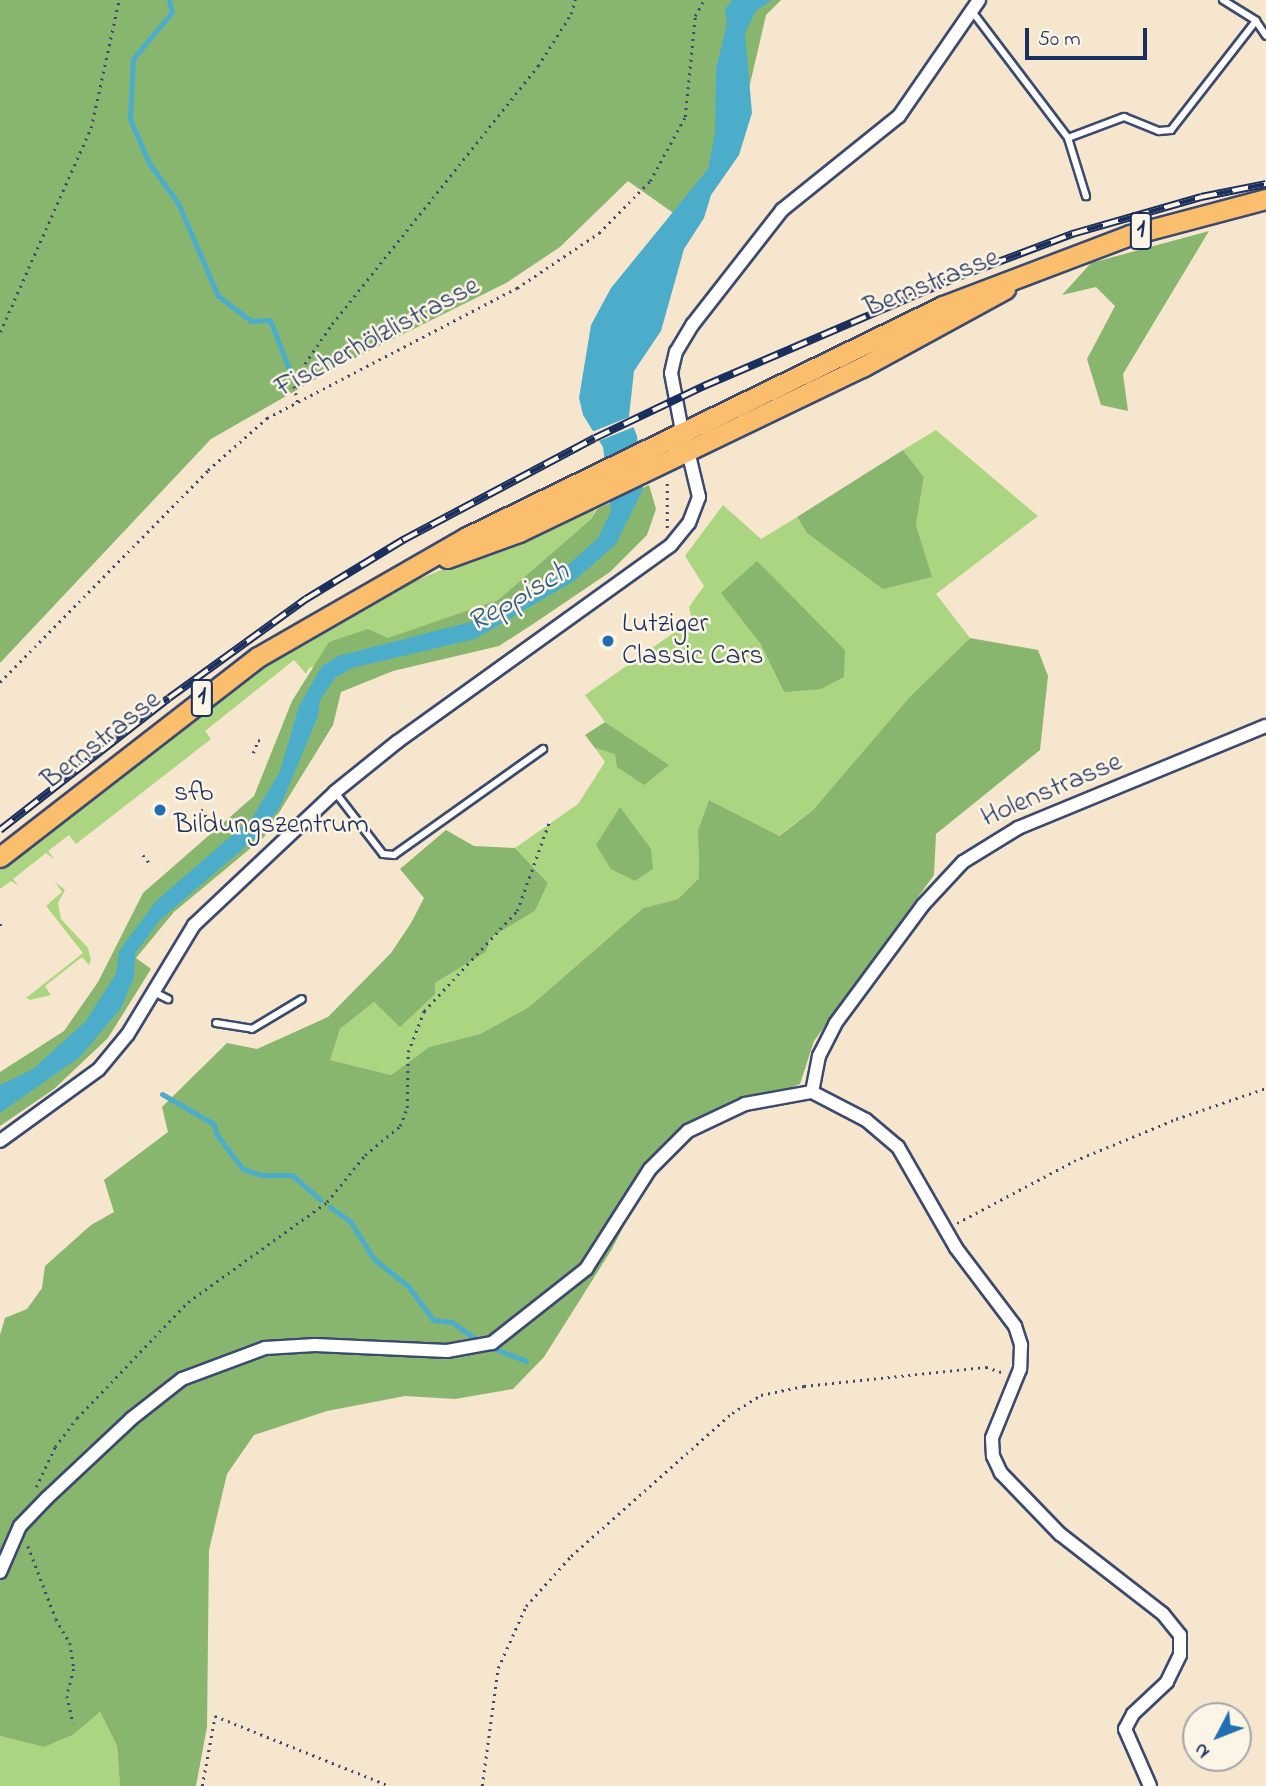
<!DOCTYPE html>
<meta charset="utf-8">
<style>
body{margin:0}
#map{position:relative;width:1266px;height:1786px;overflow:hidden;background:#f6e6cd;font-family:"Indie Flower",sans-serif}
div>[style]{position:absolute}
[style*='--x']{left:calc(var(--x)*1px);top:calc(var(--y)*1px);width:calc(var(--w)*1px);rotate:calc(var(--a)*1deg)}
.green>*{inset:0;background:#acd581}
.forest>*{inset:0;background:#89b66f}
.water>*{inset:0;background:#4cadcb}
.pier>*{inset:0;background:#f6e6cd;transform-origin:0 0}
.stream>*{height:5px;margin:-2.5px;padding:0 2.5px;transform-origin:2.5px;border-radius:2.5px;background:#4cadcb}
.path>*{height:2.5px;margin-top:-1.25px;transform-origin:0;background:repeating-linear-gradient(90deg,#3c4a6f 0 2px,transparent 0 7px)}
.roads{filter:drop-shadow(2px 0 #3c4a6f) drop-shadow(-2px 0 #3c4a6f) drop-shadow(0 2px #3c4a6f) drop-shadow(0 -2px #3c4a6f)}
.service>*{height:6px;margin:-3px;padding:0 3px;transform-origin:3px;border-radius:3px;background:#fff}
.minor>*{height:12px;margin:-6px;padding:0 6px;transform-origin:6px;border-radius:6px;background:#fff}
.primary>*{height:19px;margin:-9.5px;padding:0 9.5px;transform-origin:9.5px;border-radius:9.5px;background:#fabe6d}
.rail>*{height:8px;margin-top:-4px;transform-origin:0;background:repeating-linear-gradient(90deg,#fcf5e5 0 16px,#1b2f5e 0 32px);box-sizing:border-box;border-block:2px solid #1b2f5e}
.dots>*{width:19px;height:19px;translate:-50% -50%;box-sizing:border-box;border:4px solid #fcf5e5;border-radius:50%}
span{translate:-50% -50%;white-space:nowrap;text-align:center;line-height:1.15;-webkit-text-stroke:5px #fcf5e5;paint-order:stroke}
.shield-label span{padding:2px 5px;background:#fcf5e5;border:2px solid;border-radius:5px;-webkit-text-stroke-width:0}
.shield-label{font-size:26px;color:#1b2f5e;font-weight:700}
.street-label{font-size:28px;color:#1b2f5e}
.poi-label{font-size:28px;color:#1b2f5e}
.left{translate:0 -50%;text-align:left}
.water-label{font-size:30px;color:#2c5b84;font-style:italic}
.north{position:absolute;left:1182px;top:1702px;width:70px;height:70px;box-sizing:border-box;background:#fcf5e5;border:2px solid #a2a6af;border-radius:50%;rotate:228deg;font-size:19px;font-weight:700;line-height:28px;text-align:center;color:#1b2f5e}
.north::after{content:'';display:block;margin:auto;width:24px;height:32px;background:#1f6fb2;clip-path:polygon(50% 0,100% 100%,50% 72%,0 100%)}
.scale{position:absolute;left:1025px;top:28px;width:122px;height:32px;box-sizing:border-box;border:4px solid #1b2f5e;border-top:0;padding-left:9px;font-size:21px;line-height:24px;white-space:nowrap;color:#1b2f5e;-webkit-text-stroke:5px #fcf5e5;paint-order:stroke}
</style>
<div id="map">
<div class="green">
<i style="clip-path:polygon(evenodd,936px 430px,1038px 516px,936px 594px,970px 638px,912px 696px,813px 810px,778px 836px,709px 800px,698px 830px,699px 878px,678px 899px,643px 908px,529px 1007px,480px 1034px,429px 1047px,391px 1075px,329px 1060px,340px 1029px,374px 1002px,400px 1026px,435px 983px,486px 952px,490px 938px,535px 911px,548px 883px,515px 848px,578px 804px,605px 762px,595px 748px,668px 765px,605px 722px,585px 695px,692px 620px,689px 607px,704px 586px,685px 556px,723px 505px,761px 539px,797px 517px,807px 533px,931px 577px,916px 525px,924px 477px,903px 450px,936px 430px,808px 617px,845px 650px,784px 692px,760px 643px,808px 617px)"></i>
<i style="clip-path:polygon(597px 506px,591px 519px,498px 600px,309px 668px,306px 674px,294px 660px,205px 731px,211px 739px,76px 844px,69px 835px,48px 851px,55px 860px,46px 853px,13px 879px,19px 886px,11px 881px,0 889px,0 870px,278px 656px,395px 589px)"></i>
<i style="clip-path:polygon(55px 882px,65px 890px,58px 903px,61px 919px,88px 948px,91px 960px,89px 965px,82px 957px,45px 986px,51px 995px,30px 1000px,26px 998px,83px 953px,46px 906px,62px 892px)"></i>
<i style="clip-path:polygon(100px 1712px,117px 1746px,120px 1786px,0 1786px,0 1736px,44px 1747px,73px 1735px)"></i>
</div>
<div class="forest">
<i style="clip-path:polygon(0 0,781px 0,766px 15px,738px 136px,686px 222px,628px 181px,560px 247px,506px 283px,335px 368px,211px 439px,0 663px)"></i>
<i style="clip-path:polygon(1209px 231px,1123px 374px,1128px 411px,1101px 405px,1087px 359px,1115px 306px,1096px 287px,1062px 295px,1091px 263px)"></i>
<i style="clip-path:polygon(903px 450px,924px 477px,916px 525px,932px 577px,883px 589px,807px 533px,797px 517px)"></i>
<i style="clip-path:polygon(649px 485px,656px 509px,647px 535px,610px 572px,536px 622px,499px 646px,393px 671px,341px 692px,333px 725px,264px 837px,174px 912px,136px 958px,151px 969px,108px 1038px,54px 1089px,0 1126px,0 1072px,64px 1031px,98px 982px,143px 893px,254px 796px,292px 701px,329px 642px,368px 629px,388px 638px,498px 600px,591px 519px,597px 509px)"></i>
<i style="clip-path:polygon(757px 561px,845px 650px,844px 677px,821px 689px,784px 692px,760px 643px,721px 593px)"></i>
<i style="clip-path:polygon(970px 638px,1038px 650px,1048px 676px,1040px 750px,936px 834px,934px 875px,814px 1041px,800px 1084px,751px 1104px,676px 1146px,651px 1173px,612px 1249px,544px 1357px,513px 1389px,455px 1399px,405px 1396px,327px 1411px,254px 1435px,227px 1474px,209px 1550px,207px 1727px,196px 1786px,120px 1786px,117px 1746px,100px 1712px,73px 1735px,44px 1747px,0 1736px,0 1335px,5px 1318px,27px 1309px,42px 1288px,45px 1266px,91px 1225px,114px 1212px,104px 1180px,168px 1132px,162px 1107px,227px 1043px,257px 1049px,328px 1017px,391px 953px,411px 923px,424px 898px,400px 869px,446px 830px,474px 846px,515px 848px,548px 883px,535px 911px,490px 938px,486px 952px,435px 983px,435px 994px,400px 1027px,374px 1002px,340px 1029px,330px 1060px,391px 1075px,429px 1047px,480px 1034px,529px 1007px,643px 908px,678px 899px,699px 878px,698px 830px,709px 800px,779px 836px,813px 810px,909px 698px)"></i>
<i style="clip-path:polygon(605px 722px,669px 765px,644px 785px,617px 767px,615px 754px,595px 748px,585px 735px)"></i>
<i style="clip-path:polygon(620px 807px,651px 849px,653px 869px,635px 881px,611px 869px,596px 845px)"></i>
</div>
<div class="water">
<i style="clip-path:polygon(732px 0,772px 0,756px 11px,745px 33px,752px 113px,739px 155px,711px 195px,704px 218px,684px 249px,661px 331px,634px 371px,629px 416px,637px 436px,643px 489px,616px 544px,574px 581px,475px 639px,352px 668px,335px 678px,320px 700px,318px 716px,281px 805px,259px 835px,159px 921px,135px 954px,134px 977px,121px 1008px,80px 1057px,0 1113px,0 1085px,33px 1069px,85px 1022px,116px 974px,119px 951px,156px 901px,253px 817px,280px 771px,299px 706px,322px 666px,338px 656px,474px 621px,569px 564px,598px 538px,611px 511px,603px 447px,583px 415px,579px 398px,591px 325px,611px 288px,708px 169px,715px 134px,716px 69px,727px 24px,725px 9px)"></i>
</div>
<div class="pier">
<i style="left:634px;top:415px;width:11px;height:45px;rotate:68deg"></i>
</div>
<div class="stream">
<i style="--x:169;--y:0;--w:12;--a:76"></i>
<i style="--x:172;--y:12;--w:61;--a:129.7"></i>
<i style="--x:133;--y:59;--w:60;--a:92.9"></i>
<i style="--x:130;--y:119;--w:48;--a:66.6"></i>
<i style="--x:149;--y:163;--w:49;--a:54.1"></i>
<i style="--x:178;--y:203;--w:101;--a:66.7"></i>
<i style="--x:218;--y:296;--w:41;--a:37.1"></i>
<i style="--x:251;--y:321;--w:19;--a:-3"></i>
<i style="--x:270;--y:320;--w:53;--a:68.8"></i>
<i style="--x:162;--y:1094;--w:60;--a:30"></i>
<i style="--x:214;--y:1124;--w:11;--a:75"></i>
<i style="--x:217;--y:1135;--w:43;--a:52.6"></i>
<i style="--x:243;--y:1169;--w:20;--a:18"></i>
<i style="--x:262;--y:1175;--w:30;--a:0"></i>
<i style="--x:292;--y:1175;--w:38;--a:41"></i>
<i style="--x:330;--y:1207;--w:24;--a:35"></i>
<i style="--x:350;--y:1221;--w:45;--a:57.7"></i>
<i style="--x:374;--y:1259;--w:43;--a:38.5"></i>
<i style="--x:408;--y:1286;--w:42;--a:53.7"></i>
<i style="--x:433;--y:1320;--w:19;--a:6"></i>
<i style="--x:452;--y:1322;--w:32;--a:36"></i>
<i style="--x:495;--y:1349;--w:33;--a:21"></i>
</div>
<div class="path">
<i style="--x:0;--y:332;--w:223;--a:-66"></i>
<i style="--x:91;--y:128;--w:131;--a:-77.7"></i>
<i style="--x:297;--y:402;--w:21;--a:-101"></i>
<i style="--x:293;--y:381;--w:69;--a:-55.6"></i>
<i style="--x:332;--y:324;--w:330;--a:-51.4"></i>
<i style="--x:538;--y:66;--w:62;--a:-57.6"></i>
<i style="--x:571;--y:14;--w:15;--a:-74"></i>
<i style="--x:667;--y:528;--w:46;--a:-90"></i>
<i style="--x:0;--y:682;--w:297;--a:-45.5"></i>
<i style="--x:208;--y:470;--w:79;--a:-41.4"></i>
<i style="--x:267;--y:418;--w:282;--a:-27.5"></i>
<i style="--x:517;--y:288;--w:99;--a:-33.9"></i>
<i style="--x:599;--y:233;--w:73;--a:-45.6"></i>
<i style="--x:650;--y:181;--w:73;--a:-61.3"></i>
<i style="--x:685;--y:117;--w:101;--a:-84.3"></i>
<i style="--x:695;--y:16;--w:18;--a:-61"></i>
<i style="--x:253;--y:753;--w:14;--a:-69"></i>
<i style="--x:258;--y:740;--w:6;--a:18"></i>
<i style="--x:201;--y:809;--w:12;--a:55"></i>
<i style="--x:143;--y:855;--w:13;--a:51"></i>
<i style="--x:0;--y:924;--w:6;--a:51"></i>
<i style="--x:957;--y:1223;--w:132;--a:-27.9"></i>
<i style="--x:1074;--y:1161;--w:110;--a:-22.4"></i>
<i style="--x:1176;--y:1119;--w:95;--a:-19"></i>
<i style="--x:36;--y:1487;--w:44;--a:-64.6"></i>
<i style="--x:55;--y:1447;--w:36;--a:-53"></i>
<i style="--x:77;--y:1418;--w:161;--a:-46.3"></i>
<i style="--x:188;--y:1302;--w:171;--a:-35.7"></i>
<i style="--x:327;--y:1202;--w:60;--a:-51"></i>
<i style="--x:365;--y:1155;--w:45;--a:-39.6"></i>
<i style="--x:400;--y:1126;--w:19;--a:-69"></i>
<i style="--x:407;--y:1108;--w:56;--a:-89"></i>
<i style="--x:408;--y:1052;--w:44;--a:-68.7"></i>
<i style="--x:424;--y:1011;--w:137;--a:-47.1"></i>
<i style="--x:517;--y:911;--w:97;--a:-70.1"></i>
<i style="--x:28;--y:1546;--w:78;--a:69"></i>
<i style="--x:56;--y:1619;--w:28;--a:60"></i>
<i style="--x:70;--y:1643;--w:26;--a:81"></i>
<i style="--x:74;--y:1669;--w:28;--a:105"></i>
<i style="--x:67;--y:1696;--w:28;--a:77"></i>
<i style="--x:202;--y:1786;--w:71;--a:-79.5"></i>
<i style="--x:215;--y:1716;--w:188;--a:21.8"></i>
<i style="--x:482;--y:1786;--w:119;--a:-82.3"></i>
<i style="--x:498;--y:1668;--w:68;--a:-65.7"></i>
<i style="--x:526;--y:1606;--w:67;--a:-48"></i>
<i style="--x:571;--y:1556;--w:215;--a:-41.6"></i>
<i style="--x:732;--y:1413;--w:34;--a:-32"></i>
<i style="--x:761;--y:1395;--w:44;--a:-11.8"></i>
<i style="--x:804;--y:1386;--w:183;--a:-6"></i>
<i style="--x:986;--y:1367;--w:20;--a:18"></i>
</div>
<div class="roads">
<div class="service">
<i style="--x:1223;--y:0;--w:39;--a:32"></i>
<i style="--x:1256;--y:21;--w:18;--a:56"></i>
<i style="--x:971;--y:10;--w:161;--a:52.8"></i>
<i style="--x:1068;--y:138;--w:61;--a:72.8"></i>
<i style="--x:1068;--y:138;--w:60;--a:-20.6"></i>
<i style="--x:1124;--y:117;--w:38;--a:22"></i>
<i style="--x:1159;--y:131;--w:12;--a:-5"></i>
<i style="--x:1171;--y:130;--w:138;--a:-52.1"></i>
<i style="--x:335;--y:792;--w:78;--a:52.3"></i>
<i style="--x:383;--y:854;--w:11;--a:5"></i>
<i style="--x:394;--y:855;--w:183;--a:-35.4"></i>
<i style="--x:154;--y:992;--w:16;--a:27"></i>
<i style="--x:216;--y:1023;--w:36;--a:9"></i>
<i style="--x:252;--y:1029;--w:58;--a:-31"></i>
</div>
<div class="minor">
<i style="--x:682;--y:431;--w:59;--a:-100.7"></i>
<i style="--x:671;--y:373;--w:22;--a:-77"></i>
<i style="--x:676;--y:352;--w:33;--a:-59"></i>
<i style="--x:693;--y:324;--w:145;--a:-52"></i>
<i style="--x:782;--y:210;--w:150;--a:-38.8"></i>
<i style="--x:899;--y:116;--w:141;--a:-55.4"></i>
<i style="--x:812;--y:1092;--w:37;--a:-79"></i>
<i style="--x:819;--y:1056;--w:36;--a:-63"></i>
<i style="--x:835;--y:1024;--w:148;--a:-53.5"></i>
<i style="--x:923;--y:905;--w:59;--a:-47.1"></i>
<i style="--x:963;--y:862;--w:65;--a:-31.7"></i>
<i style="--x:1018;--y:828;--w:268;--a:-22.4"></i>
<i style="--x:0;--y:1141;--w:122;--a:-36"></i>
<i style="--x:99;--y:1069;--w:45;--a:-50.4"></i>
<i style="--x:128;--y:1034;--w:127;--a:-58.8"></i>
<i style="--x:194;--y:925;--w:194;--a:-43.3"></i>
<i style="--x:335;--y:792;--w:80;--a:-38.9"></i>
<i style="--x:397;--y:742;--w:337;--a:-35.7"></i>
<i style="--x:671;--y:545;--w:28;--a:-51"></i>
<i style="--x:689;--y:523;--w:28;--a:-69"></i>
<i style="--x:699;--y:497;--w:47;--a:-103.4"></i>
<i style="--x:0;--y:1572;--w:50;--a:-66.5"></i>
<i style="--x:20;--y:1526;--w:39;--a:-46"></i>
<i style="--x:47;--y:1498;--w:115;--a:-43.2"></i>
<i style="--x:131;--y:1419;--w:65;--a:-38.1"></i>
<i style="--x:182;--y:1379;--w:89;--a:-20.5"></i>
<i style="--x:265;--y:1348;--w:50;--a:-3.4"></i>
<i style="--x:315;--y:1345;--w:132;--a:2.6"></i>
<i style="--x:447;--y:1351;--w:46;--a:-10.1"></i>
<i style="--x:492;--y:1343;--w:120;--a:-38.2"></i>
<i style="--x:586;--y:1269;--w:119;--a:-57.4"></i>
<i style="--x:650;--y:1169;--w:54;--a:-45"></i>
<i style="--x:688;--y:1131;--w:63;--a:-25.3"></i>
<i style="--x:745;--y:1104;--w:68;--a:-10.2"></i>
<i style="--x:812;--y:1092;--w:61;--a:27.4"></i>
<i style="--x:866;--y:1120;--w:42;--a:40.2"></i>
<i style="--x:898;--y:1147;--w:116;--a:60.1"></i>
<i style="--x:956;--y:1248;--w:98;--a:52.9"></i>
<i style="--x:1015;--y:1326;--w:20;--a:72"></i>
<i style="--x:1021;--y:1345;--w:24;--a:92"></i>
<i style="--x:1020;--y:1369;--w:74;--a:112.1"></i>
<i style="--x:992;--y:1438;--w:18;--a:87"></i>
<i style="--x:993;--y:1456;--w:19;--a:65"></i>
<i style="--x:1001;--y:1473;--w:85;--a:46"></i>
<i style="--x:1060;--y:1534;--w:130;--a:37.8"></i>
<i style="--x:1163;--y:1614;--w:27;--a:51"></i>
<i style="--x:1180;--y:1635;--w:20;--a:90"></i>
<i style="--x:1180;--y:1655;--w:30;--a:116"></i>
<i style="--x:1167;--y:1682;--w:47;--a:136.7"></i>
<i style="--x:1133;--y:1714;--w:17;--a:118"></i>
<i style="--x:1125;--y:1729;--w:62;--a:66.3"></i>
</div>
<div class="primary">
<i style="--x:447;--y:558;--w:77;--a:-19.9"></i>
<i style="--x:519;--y:532;--w:381;--a:-25.7"></i>
<i style="--x:862;--y:367;--w:163;--a:-28.6"></i>
<i style="--x:0;--y:857;--w:326;--a:-37.8"></i>
<i style="--x:258;--y:657;--w:241;--a:-29.9"></i>
<i style="--x:467;--y:537;--w:529;--a:-25.89"></i>
<i style="--x:943;--y:306;--w:200;--a:-20.8"></i>
<i style="--x:1130;--y:235;--w:141;--a:-14.8"></i>
</div>
</div>
<div class="rail">
<i style="--x:0;--y:830;--w:214;--a:-38"></i>
<i style="--x:169;--y:698;--w:169;--a:-35.9"></i>
<i style="--x:306;--y:599;--w:114;--a:-31.3"></i>
<i style="--x:403;--y:540;--w:217;--a:-28"></i>
<i style="--x:595;--y:438;--w:121;--a:-25.5"></i>
<i style="--x:704;--y:386;--w:280;--a:-23.2"></i>
<i style="--x:961;--y:276;--w:119;--a:-20.7"></i>
<i style="--x:1072;--y:234;--w:134;--a:-16"></i>
<i style="--x:1201;--y:197;--w:66;--a:-11.3"></i>
</div>
<div class="dots">
<i style="left:608px;top:641px;background:#1f6fb2"></i>
<i style="left:160px;top:810px;background:#1f6fb2"></i>
</div>
<div class="shield-label">
<span style="left:1141px;top:231px">1</span>
<span style="left:202px;top:698px">1</span>
</div>
<div class="street-label">
<span style="left:932px;top:284px;rotate:-22deg">Bernstrasse</span>
<span style="left:378px;top:338px;rotate:-28deg">Fischerhölzlistrasse</span>
<span style="left:102px;top:741px;rotate:-38deg">Bernstrasse</span>
<span style="left:1052px;top:791px;rotate:-23deg">Holenstrasse</span>
</div>
<div class="poi-label">
<span class="left" style="left:622px;top:641px">Lutziger<br>Classic Cars</span>
<span class="left" style="left:174px;top:810px">sfb<br>Bildungszentrum</span>
</div>
<div class="water-label">
<span style="left:519px;top:598px;rotate:-30deg">Reppisch</span>
</div>
<div class="north">N</div>
<div class="scale">50 m</div>
</div>
